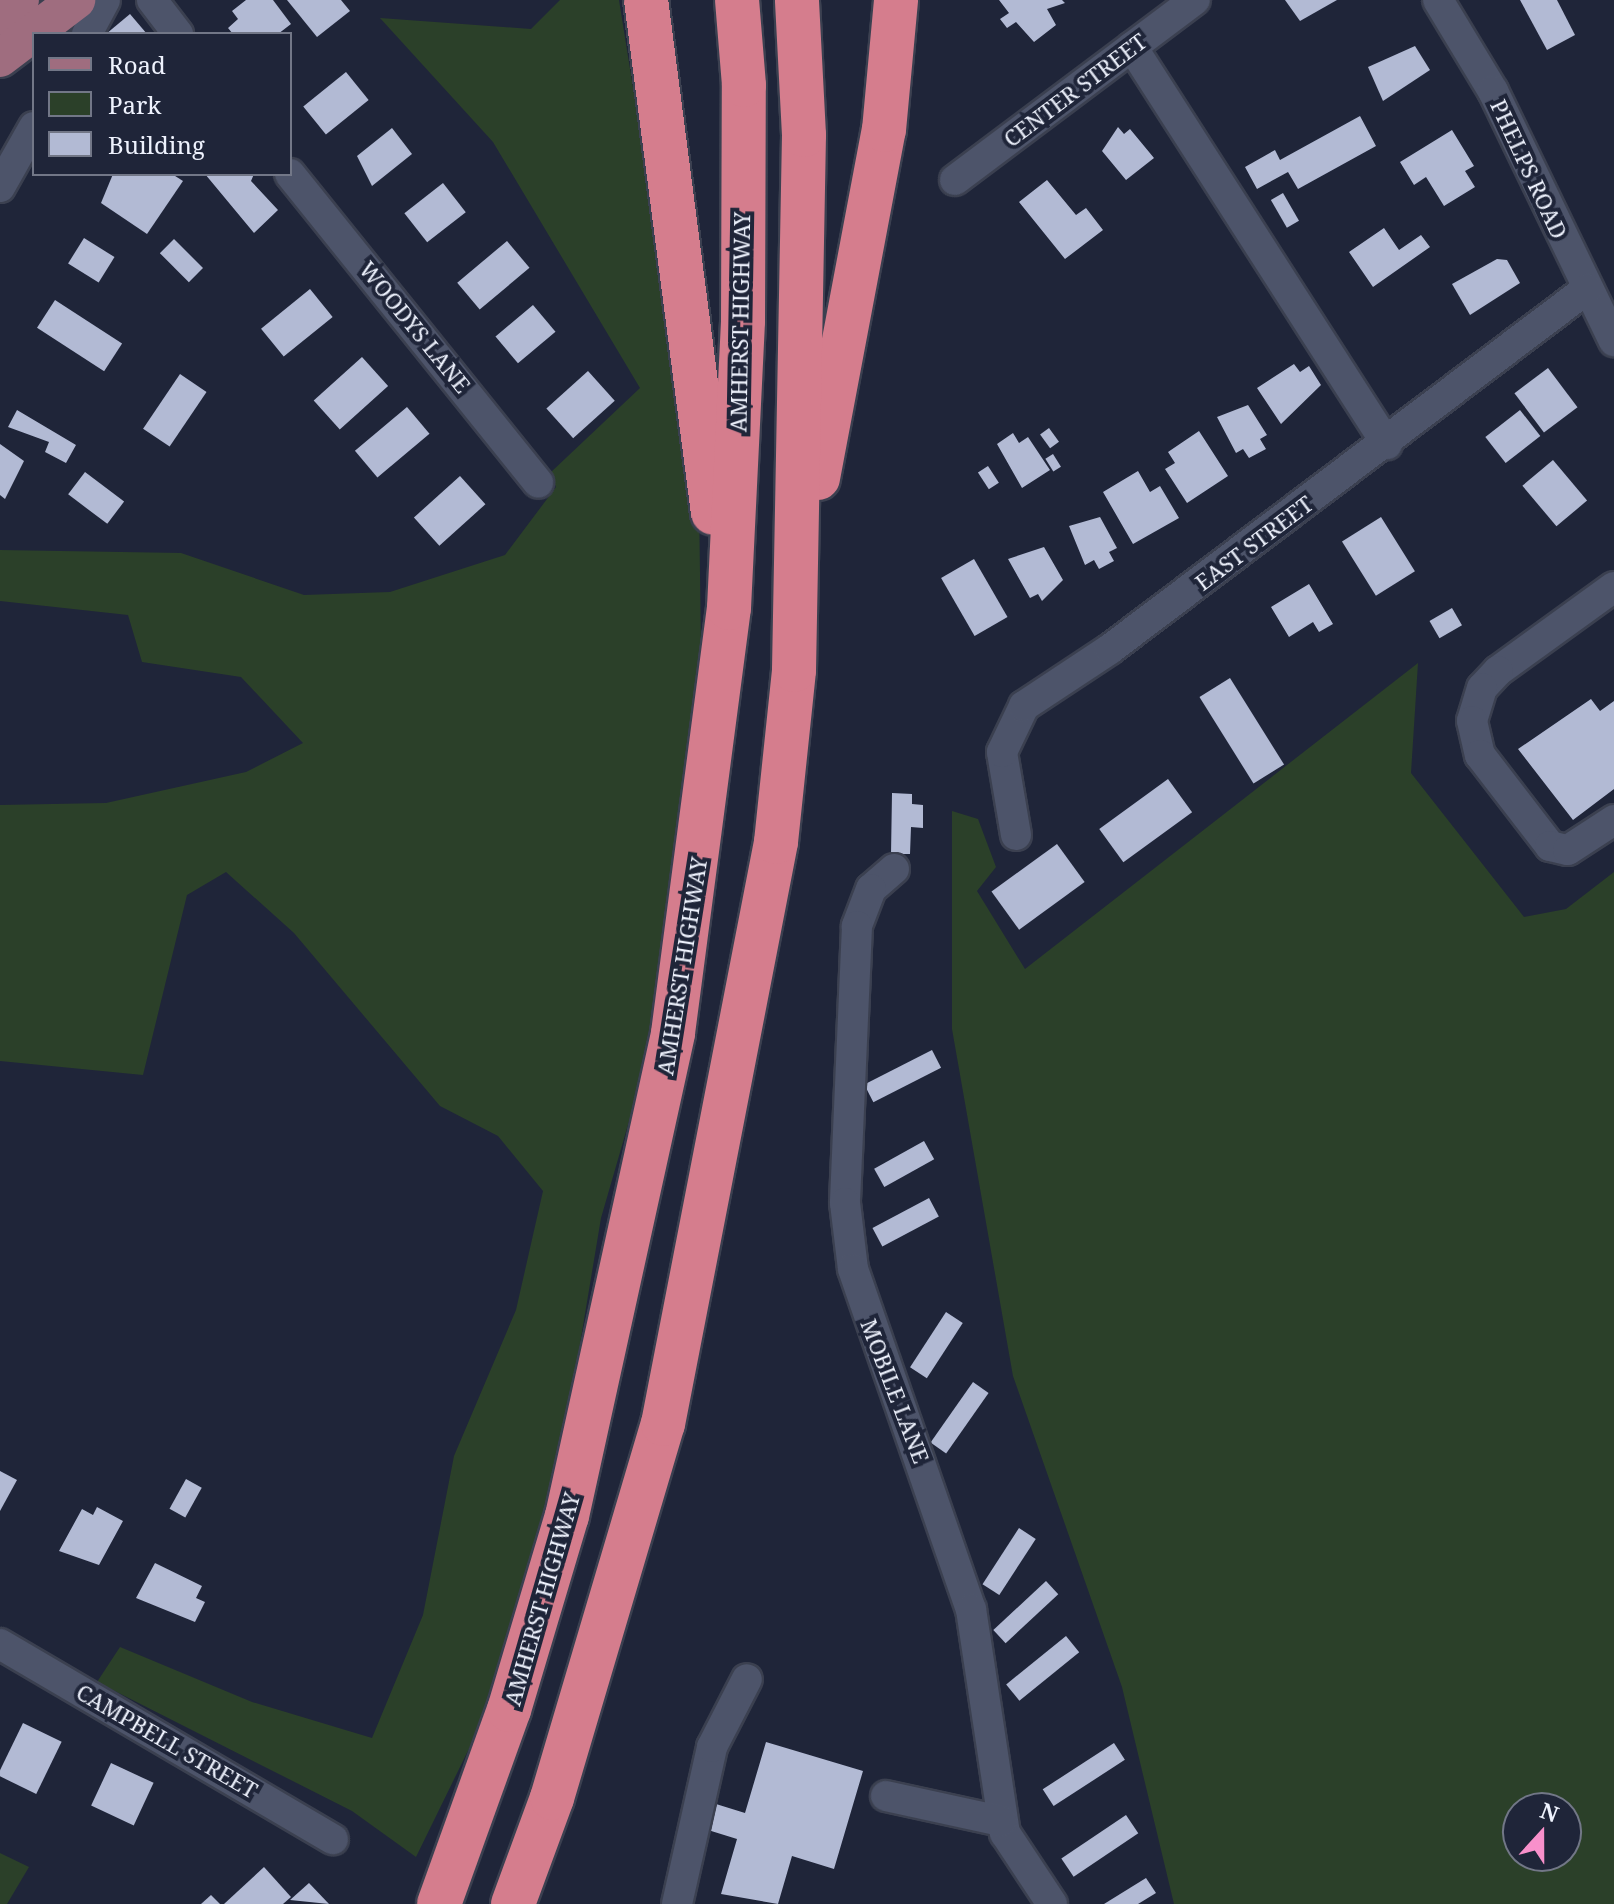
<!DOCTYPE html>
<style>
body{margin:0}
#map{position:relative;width:1614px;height:1904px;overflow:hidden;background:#1f2539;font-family:"Noto Serif",serif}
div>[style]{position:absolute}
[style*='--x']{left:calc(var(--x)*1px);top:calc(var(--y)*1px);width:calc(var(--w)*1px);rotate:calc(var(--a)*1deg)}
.green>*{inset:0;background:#2b4029}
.building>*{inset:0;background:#b2bad4;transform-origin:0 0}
.roads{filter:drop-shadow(2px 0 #3b4050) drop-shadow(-2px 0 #3b4050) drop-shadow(0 2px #3b4050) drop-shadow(0 -2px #3b4050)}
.minor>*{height:30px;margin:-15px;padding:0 15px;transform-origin:15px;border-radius:15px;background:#4d546a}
.major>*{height:38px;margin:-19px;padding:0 19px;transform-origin:19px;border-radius:19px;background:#9f6d7f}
.highway>*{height:44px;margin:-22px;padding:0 22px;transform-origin:22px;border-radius:22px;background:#d57d8d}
span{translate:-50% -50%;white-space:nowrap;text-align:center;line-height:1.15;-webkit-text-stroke:8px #1f2539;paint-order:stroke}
.street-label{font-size:22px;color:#eef2fd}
.legend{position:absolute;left:32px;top:32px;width:260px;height:144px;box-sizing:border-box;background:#1f2539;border:2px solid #727787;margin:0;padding:10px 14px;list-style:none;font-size:24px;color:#eef2fd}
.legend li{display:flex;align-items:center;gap:16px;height:40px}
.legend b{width:40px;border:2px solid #727787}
.north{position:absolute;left:1502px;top:1792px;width:80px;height:80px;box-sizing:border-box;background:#1f2539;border:2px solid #727787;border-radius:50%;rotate:21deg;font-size:22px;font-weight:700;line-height:32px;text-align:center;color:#eef2fd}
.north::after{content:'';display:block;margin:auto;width:28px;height:36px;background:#f890cb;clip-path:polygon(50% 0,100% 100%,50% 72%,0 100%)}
</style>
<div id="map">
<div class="green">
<i style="clip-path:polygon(560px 0,619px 0,699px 500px,701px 648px,654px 1035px,601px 1218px,561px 1458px,483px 1720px,416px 1857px,352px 1811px,97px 1682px,120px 1647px,252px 1702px,372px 1738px,423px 1615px,454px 1456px,516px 1310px,543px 1191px,498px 1136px,440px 1106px,294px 933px,226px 872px,187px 895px,143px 1075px,0 1061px,0 805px,106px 803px,246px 772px,303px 743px,241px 677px,142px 662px,128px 615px,0 601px,0 550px,181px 553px,304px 595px,390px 592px,505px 555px,556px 487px,550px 473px,640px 388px,493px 142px,380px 18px,531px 29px)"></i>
<i style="clip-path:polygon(evenodd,1418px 663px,1411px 773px,1524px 917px,1566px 909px,1614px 872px,1614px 1904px,1174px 1904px,1122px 1687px,1013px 1376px,952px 1029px,952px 811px,978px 819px,996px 867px,977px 891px,1025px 969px,1418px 663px,1566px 1808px,1566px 1856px,1518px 1856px,1518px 1808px,1566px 1808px)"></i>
<i style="clip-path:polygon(0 1853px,29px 1867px,7px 1904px,0 1904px)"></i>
</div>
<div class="building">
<i style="clip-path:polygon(246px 0,273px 0,291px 24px,278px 34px,233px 34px,228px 28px,238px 19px,232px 11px)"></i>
<i style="clip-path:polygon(287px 0,341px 0,350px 11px,317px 37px)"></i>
<i style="clip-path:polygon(999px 0,1062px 0,1065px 3px,1047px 9px,1056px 25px,1034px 42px,1016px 22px,1007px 28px,1000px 19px,1009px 13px)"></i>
<i style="clip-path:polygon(1285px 0,1337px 0,1300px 21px)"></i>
<i style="clip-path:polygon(1520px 0,1557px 0,1575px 35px,1547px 50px)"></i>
<i style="clip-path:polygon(130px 14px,147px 34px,106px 34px)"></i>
<i style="clip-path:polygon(1415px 46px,1430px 70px,1383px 101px,1368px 67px)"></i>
<i style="left:346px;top:72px;width:36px;height:55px;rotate:51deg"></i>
<i style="clip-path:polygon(1360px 116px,1376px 146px,1298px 189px,1288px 172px,1257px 189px,1245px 167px,1275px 150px,1280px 160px)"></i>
<i style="clip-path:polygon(1118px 127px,1124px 134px,1130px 129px,1154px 158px,1126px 180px,1102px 151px)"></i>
<i style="clip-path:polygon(392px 128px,412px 154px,372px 186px,357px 156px)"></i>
<i style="clip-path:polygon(1452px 130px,1474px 166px,1465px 171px,1475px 187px,1444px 206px,1426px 177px,1414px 185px,1400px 162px)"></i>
<i style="clip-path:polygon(113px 174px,172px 174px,183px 181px,147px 234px,101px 203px)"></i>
<i style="clip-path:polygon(205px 174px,254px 174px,251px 181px,278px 210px,254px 233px)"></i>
<i style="clip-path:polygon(1047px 180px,1076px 215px,1086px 208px,1103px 230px,1065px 259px,1019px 202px)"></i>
<i style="left:443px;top:183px;width:37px;height:49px;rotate:52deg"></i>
<i style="left:1283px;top:193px;width:32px;height:14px;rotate:60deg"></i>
<i style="clip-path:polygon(1384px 228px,1399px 250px,1421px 235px,1430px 247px,1373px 287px,1349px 252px)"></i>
<i style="left:84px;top:238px;width:36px;height:30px;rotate:32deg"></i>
<i style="left:174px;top:239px;width:41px;height:20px;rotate:45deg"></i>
<i style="left:507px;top:241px;width:35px;height:65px;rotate:50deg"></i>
<i style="clip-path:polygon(1497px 259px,1507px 260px,1520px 283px,1470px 315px,1452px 284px)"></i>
<i style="left:310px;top:289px;width:36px;height:63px;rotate:51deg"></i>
<i style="left:55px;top:300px;width:80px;height:33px;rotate:33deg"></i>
<i style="left:533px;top:305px;width:35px;height:49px;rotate:50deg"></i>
<i style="left:362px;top:357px;width:39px;height:65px;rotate:48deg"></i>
<i style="clip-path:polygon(1294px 364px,1300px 372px,1309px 366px,1321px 385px,1281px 424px,1257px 388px)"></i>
<i style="left:1548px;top:368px;width:49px;height:42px;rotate:53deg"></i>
<i style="left:588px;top:371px;width:40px;height:56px;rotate:48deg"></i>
<i style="left:180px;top:374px;width:32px;height:66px;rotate:34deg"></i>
<i style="clip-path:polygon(1248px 405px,1267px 435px,1260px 439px,1266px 449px,1249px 458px,1243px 449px,1236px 453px,1217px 417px)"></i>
<i style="left:407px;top:407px;width:35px;height:68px;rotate:50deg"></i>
<i style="clip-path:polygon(17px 410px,76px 445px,66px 463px,45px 452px,49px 442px,8px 427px)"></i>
<i style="left:1520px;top:410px;width:33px;height:44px;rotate:52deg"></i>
<i style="left:1049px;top:428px;width:17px;height:11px;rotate:54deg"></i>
<i style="clip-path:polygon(1199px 431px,1228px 476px,1187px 503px,1165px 469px,1175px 463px,1168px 452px)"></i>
<i style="clip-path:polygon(1013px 433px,1019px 443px,1028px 437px,1050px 470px,1022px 488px,997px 444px)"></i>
<i style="clip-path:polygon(0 444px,24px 461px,5px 499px,0 495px)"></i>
<i style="left:1053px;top:454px;width:15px;height:9px;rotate:58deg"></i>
<i style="left:1553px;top:460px;width:53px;height:40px;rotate:50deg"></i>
<i style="left:988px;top:466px;width:20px;height:12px;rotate:57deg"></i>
<i style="clip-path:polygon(1138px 471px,1150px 492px,1160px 486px,1179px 518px,1133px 544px,1103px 492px)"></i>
<i style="left:85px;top:472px;width:49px;height:28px;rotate:37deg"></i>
<i style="left:460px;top:476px;width:38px;height:62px;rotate:48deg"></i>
<i style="clip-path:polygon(1100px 517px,1117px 548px,1109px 552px,1114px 561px,1099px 569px,1094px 560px,1085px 565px,1069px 526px)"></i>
<i style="left:1381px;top:517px;width:64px;height:46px;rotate:58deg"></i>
<i style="clip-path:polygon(1044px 547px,1063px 580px,1042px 601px,1038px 594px,1030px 598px,1008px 559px)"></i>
<i style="left:974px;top:559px;width:67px;height:38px;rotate:60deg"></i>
<i style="clip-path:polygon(1309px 584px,1333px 624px,1319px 632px,1313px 622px,1289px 637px,1271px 607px)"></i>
<i style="left:1452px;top:608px;width:20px;height:26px;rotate:60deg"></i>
<i style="left:1230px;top:678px;width:102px;height:36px;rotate:58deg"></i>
<i style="clip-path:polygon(1591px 699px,1600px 711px,1614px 701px,1614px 789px,1573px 820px,1518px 749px)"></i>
<i style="left:1168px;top:779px;width:41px;height:85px;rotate:54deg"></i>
<i style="clip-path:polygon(892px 793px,912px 794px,912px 804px,923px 805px,923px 828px,911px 827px,910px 854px,891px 854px)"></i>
<i style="left:1057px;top:844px;width:47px;height:81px;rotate:54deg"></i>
<i style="left:932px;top:1050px;width:20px;height:76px;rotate:63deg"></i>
<i style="left:924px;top:1141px;width:21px;height:57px;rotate:61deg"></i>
<i style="left:929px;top:1198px;width:21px;height:64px;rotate:62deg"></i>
<i style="left:946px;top:1312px;width:20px;height:66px;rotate:33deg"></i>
<i style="left:973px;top:1382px;width:19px;height:74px;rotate:35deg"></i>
<i style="clip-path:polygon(0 1471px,17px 1480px,0 1511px)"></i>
<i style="left:186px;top:1479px;width:18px;height:34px;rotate:29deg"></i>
<i style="clip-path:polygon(97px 1507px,123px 1521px,99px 1565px,59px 1551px,82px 1509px,93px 1515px)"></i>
<i style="left:1019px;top:1528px;width:20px;height:67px;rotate:33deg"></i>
<i style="clip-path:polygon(155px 1563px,202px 1586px,196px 1598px,205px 1602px,195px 1622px,136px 1598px)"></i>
<i style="left:1046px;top:1581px;width:18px;height:72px;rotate:47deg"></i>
<i style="left:1066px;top:1636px;width:21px;height:77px;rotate:51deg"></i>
<i style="left:23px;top:1723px;width:43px;height:58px;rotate:26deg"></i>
<i style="clip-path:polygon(766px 1742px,863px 1771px,834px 1869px,792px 1856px,778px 1904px,721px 1894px,737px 1839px,708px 1830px,716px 1804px,745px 1813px)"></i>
<i style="left:1114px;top:1743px;width:20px;height:85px;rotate:57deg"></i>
<i style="left:111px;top:1763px;width:47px;height:47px;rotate:25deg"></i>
<i style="left:1126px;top:1815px;width:22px;height:78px;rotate:56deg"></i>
<i style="clip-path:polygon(264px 1867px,291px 1897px,283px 1904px,224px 1904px)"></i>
<i style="clip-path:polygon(1146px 1878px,1156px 1893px,1138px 1904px,1104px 1904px)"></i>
<i style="clip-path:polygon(309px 1883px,329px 1904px,290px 1900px)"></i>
<i style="clip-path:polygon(211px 1895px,220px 1904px,201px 1904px)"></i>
</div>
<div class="roads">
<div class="minor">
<i style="--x:152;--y:0;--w:43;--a:52.6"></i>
<i style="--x:1438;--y:0;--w:106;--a:58.9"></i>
<i style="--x:1493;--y:91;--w:278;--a:64.2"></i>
<i style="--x:87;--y:34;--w:38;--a:-62"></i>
<i style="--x:1132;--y:47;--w:472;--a:57.3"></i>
<i style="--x:290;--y:174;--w:396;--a:51.2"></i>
<i style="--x:955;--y:180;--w:300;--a:-36.9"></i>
<i style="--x:0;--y:187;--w:69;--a:-60.5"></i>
<i style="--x:1614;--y:587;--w:143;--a:144.1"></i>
<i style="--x:1498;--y:671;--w:23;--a:133"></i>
<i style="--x:1482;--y:688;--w:34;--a:107"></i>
<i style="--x:1472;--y:721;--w:35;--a:77"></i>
<i style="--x:1480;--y:755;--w:115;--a:52.4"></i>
<i style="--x:1550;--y:846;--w:18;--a:13"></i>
<i style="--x:1568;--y:850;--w:55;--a:-33.1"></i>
<i style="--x:1016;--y:835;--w:84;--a:-99.6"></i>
<i style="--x:1002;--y:752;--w:51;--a:-64.4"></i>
<i style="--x:1024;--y:706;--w:103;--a:-33.5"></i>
<i style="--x:1110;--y:649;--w:598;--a:-37.04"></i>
<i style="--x:894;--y:869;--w:30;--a:139"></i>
<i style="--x:871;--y:889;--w:40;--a:111"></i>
<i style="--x:857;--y:926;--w:277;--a:92.5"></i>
<i style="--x:845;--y:1203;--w:66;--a:83.1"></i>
<i style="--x:853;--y:1269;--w:360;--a:70.9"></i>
<i style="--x:971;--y:1609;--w:227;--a:81.4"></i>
<i style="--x:1005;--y:1833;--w:85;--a:56.5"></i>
<i style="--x:0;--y:1644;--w:386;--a:30.4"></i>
<i style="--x:886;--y:1796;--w:118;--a:12.3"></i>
<i style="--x:677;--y:1904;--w:161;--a:-77.4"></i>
<i style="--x:712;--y:1747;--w:76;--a:-62.8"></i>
</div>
<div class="major">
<i style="--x:0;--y:15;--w:25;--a:-37"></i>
<i style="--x:0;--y:58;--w:96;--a:-37.3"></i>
</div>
<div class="highway">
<i style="--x:646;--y:0;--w:517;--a:82.56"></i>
<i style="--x:818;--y:478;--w:354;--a:-79.3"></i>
<i style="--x:884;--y:130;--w:131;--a:-84.7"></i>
<i style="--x:439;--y:1904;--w:206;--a:-70.2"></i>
<i style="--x:509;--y:1710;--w:202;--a:-73.4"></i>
<i style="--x:567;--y:1516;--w:494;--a:-77.6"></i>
<i style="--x:673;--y:1033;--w:429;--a:-82.5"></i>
<i style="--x:729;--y:608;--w:287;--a:-87.2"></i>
<i style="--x:743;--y:321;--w:236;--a:-89.8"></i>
<i style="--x:744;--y:85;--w:85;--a:-94.7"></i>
<i style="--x:513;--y:1904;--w:113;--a:-69.8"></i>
<i style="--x:552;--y:1798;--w:390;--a:-73.5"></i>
<i style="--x:663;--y:1424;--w:593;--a:-79.01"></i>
<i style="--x:776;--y:842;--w:173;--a:-84"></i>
<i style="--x:794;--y:670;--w:535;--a:-88.93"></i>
<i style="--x:804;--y:135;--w:135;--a:-93"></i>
</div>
</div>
<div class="street-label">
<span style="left:1075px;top:90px;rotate:-37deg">CENTER STREET</span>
<span style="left:1529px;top:169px;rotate:65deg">PHELPS ROAD</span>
<span style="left:740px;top:322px;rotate:-89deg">AMHERST HIGHWAY</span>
<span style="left:415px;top:327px;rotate:51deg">WOODYS LANE</span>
<span style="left:1254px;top:543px;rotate:-37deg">EAST STREET</span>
<span style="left:682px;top:966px;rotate:-81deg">AMHERST HIGHWAY</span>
<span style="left:895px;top:1391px;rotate:69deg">MOBILE LANE</span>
<span style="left:542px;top:1599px;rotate:-74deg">AMHERST HIGHWAY</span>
<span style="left:167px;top:1741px;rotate:30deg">CAMPBELL STREET</span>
</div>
<ul class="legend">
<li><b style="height:10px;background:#9f6d7f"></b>Road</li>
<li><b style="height:22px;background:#2b4029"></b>Park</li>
<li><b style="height:22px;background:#b2bad4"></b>Building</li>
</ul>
<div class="north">N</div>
</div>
